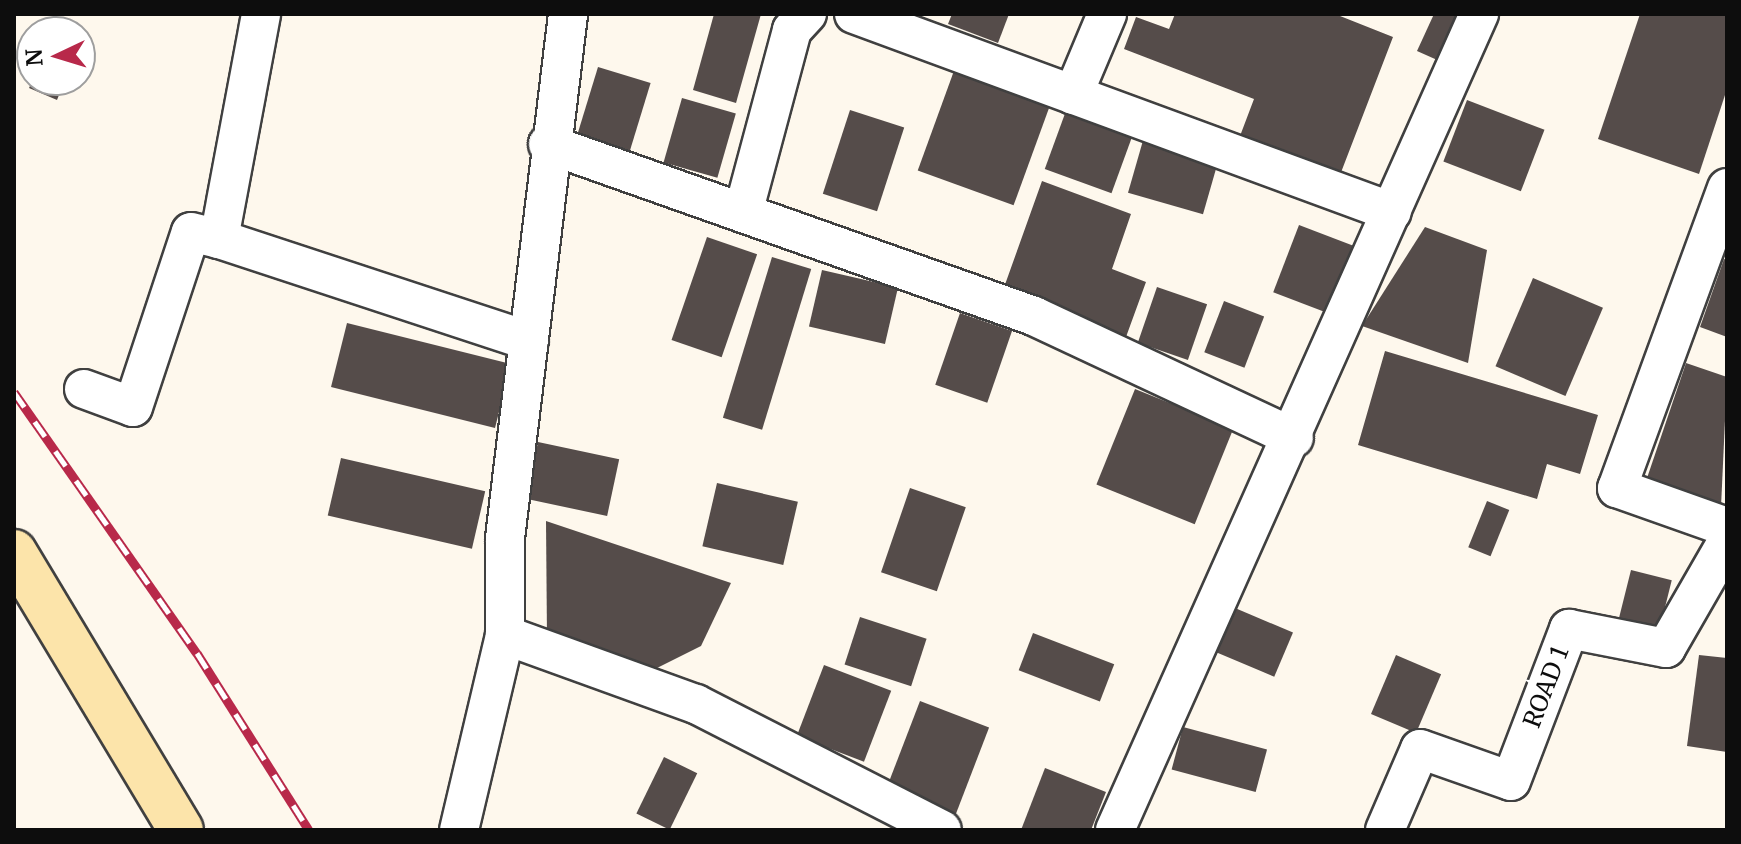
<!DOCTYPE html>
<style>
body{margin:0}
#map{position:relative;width:1741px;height:844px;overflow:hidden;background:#fef8ed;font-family:Merriweather,serif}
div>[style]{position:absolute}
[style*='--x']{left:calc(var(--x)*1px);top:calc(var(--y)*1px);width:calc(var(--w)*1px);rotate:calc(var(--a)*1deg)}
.building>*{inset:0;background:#554c4a;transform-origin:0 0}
.roads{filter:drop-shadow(2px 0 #404040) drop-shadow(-2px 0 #404040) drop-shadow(0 2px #404040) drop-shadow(0 -2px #404040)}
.street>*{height:38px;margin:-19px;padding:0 19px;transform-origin:19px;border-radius:19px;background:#fff}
.secondary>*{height:44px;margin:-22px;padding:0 22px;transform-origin:22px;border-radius:22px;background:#fce4aa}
.rail>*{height:9px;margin-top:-4.5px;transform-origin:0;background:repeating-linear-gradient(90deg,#fff 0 18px,#b8294a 0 36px);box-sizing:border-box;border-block:2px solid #b8294a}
span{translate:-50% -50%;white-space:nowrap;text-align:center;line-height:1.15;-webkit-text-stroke:8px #fff;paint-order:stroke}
.street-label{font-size:24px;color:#0d0d0d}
.frame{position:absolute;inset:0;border:16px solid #0d0d0d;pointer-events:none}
.north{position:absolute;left:16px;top:16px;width:80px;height:80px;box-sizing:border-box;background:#fff;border:2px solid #9e9e9e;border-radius:50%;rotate:266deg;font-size:22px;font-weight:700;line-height:32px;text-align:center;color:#0d0d0d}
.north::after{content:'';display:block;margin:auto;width:28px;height:36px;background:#b8294a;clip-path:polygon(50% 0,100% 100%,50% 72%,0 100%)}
</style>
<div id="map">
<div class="building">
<i style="clip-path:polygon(714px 14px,761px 14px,736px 103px,693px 90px)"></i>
<i style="clip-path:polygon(952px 14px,1009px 14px,998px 43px,948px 24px)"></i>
<i style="clip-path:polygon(1175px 14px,1335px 14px,1393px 37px,1340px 175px,1240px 136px,1254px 99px,1124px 49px,1136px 17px,1169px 29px)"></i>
<i style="clip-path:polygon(1434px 14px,1466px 14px,1444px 63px,1417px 51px)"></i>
<i style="clip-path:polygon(1640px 14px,1727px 14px,1727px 89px,1699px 174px,1598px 139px)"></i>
<i style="left:598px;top:67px;width:55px;height:81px;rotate:17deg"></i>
<i style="left:955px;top:68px;width:102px;height:109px;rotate:20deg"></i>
<i style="clip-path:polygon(33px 80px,65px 80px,57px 100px,29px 88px)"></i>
<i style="left:682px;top:98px;width:56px;height:67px;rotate:16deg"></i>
<i style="left:1467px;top:100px;width:83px;height:66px;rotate:21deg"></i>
<i style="left:1067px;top:108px;width:71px;height:65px;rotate:20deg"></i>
<i style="left:850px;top:110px;width:57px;height:88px;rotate:18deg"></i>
<i style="left:1144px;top:137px;width:78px;height:58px;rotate:16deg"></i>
<i style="clip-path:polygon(1042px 181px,1131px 214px,1112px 269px,1146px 282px,1126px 337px,1002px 293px)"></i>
<i style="left:1299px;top:225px;width:68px;height:72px;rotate:21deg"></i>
<i style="clip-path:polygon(1425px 227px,1487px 250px,1468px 363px,1362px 326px)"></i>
<i style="left:707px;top:237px;width:53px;height:109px;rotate:19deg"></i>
<i style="left:772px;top:257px;width:41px;height:168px;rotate:17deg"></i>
<i style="clip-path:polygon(1724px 259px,1727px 260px,1727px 337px,1700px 327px)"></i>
<i style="left:822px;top:270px;width:78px;height:58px;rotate:13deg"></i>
<i style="left:1533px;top:278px;width:76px;height:96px;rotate:23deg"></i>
<i style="left:1157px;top:287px;width:53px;height:59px;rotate:19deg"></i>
<i style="left:1224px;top:301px;width:43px;height:55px;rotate:21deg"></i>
<i style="left:960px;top:313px;width:55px;height:76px;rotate:19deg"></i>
<i style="left:347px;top:323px;width:169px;height:66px;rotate:14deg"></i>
<i style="clip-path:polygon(1385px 351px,1598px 415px,1580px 474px,1547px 464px,1537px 499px,1358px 445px)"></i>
<i style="clip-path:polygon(1686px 363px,1727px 377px,1721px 507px,1646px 481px)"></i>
<i style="left:1135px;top:389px;width:106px;height:103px;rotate:22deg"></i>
<i style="left:538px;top:442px;width:83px;height:58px;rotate:12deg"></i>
<i style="left:341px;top:458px;width:148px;height:59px;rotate:13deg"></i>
<i style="left:717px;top:483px;width:83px;height:65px;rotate:13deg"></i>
<i style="left:910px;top:488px;width:59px;height:89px;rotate:19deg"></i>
<i style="left:1487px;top:501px;width:24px;height:50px;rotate:22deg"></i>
<i style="clip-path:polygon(546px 521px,731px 583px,701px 646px,649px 672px,547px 639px)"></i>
<i style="left:1631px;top:570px;width:42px;height:57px;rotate:14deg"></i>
<i style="left:1235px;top:608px;width:63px;height:48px;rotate:23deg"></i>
<i style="left:860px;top:617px;width:70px;height:50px;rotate:18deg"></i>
<i style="left:1033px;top:633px;width:87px;height:40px;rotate:21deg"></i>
<i style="left:1396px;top:655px;width:49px;height:64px;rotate:23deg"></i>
<i style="clip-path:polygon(1699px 655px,1727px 658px,1727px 752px,1687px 746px)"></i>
<i style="left:824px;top:665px;width:72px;height:76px;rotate:21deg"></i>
<i style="left:920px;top:701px;width:74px;height:93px;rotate:21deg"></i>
<i style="left:1183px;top:727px;width:87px;height:44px;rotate:15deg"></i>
<i style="left:664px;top:757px;width:37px;height:63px;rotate:26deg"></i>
<i style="clip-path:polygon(1045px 768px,1106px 792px,1091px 830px,1021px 830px)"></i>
</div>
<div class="roads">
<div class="street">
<i style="--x:854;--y:14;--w:573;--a:20.21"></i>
<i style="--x:1073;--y:95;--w:88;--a:-67.2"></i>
<i style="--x:548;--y:144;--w:516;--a:19.49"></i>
<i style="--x:1034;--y:316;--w:287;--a:25.1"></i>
<i style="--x:1727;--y:188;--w:320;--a:110.1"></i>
<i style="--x:1617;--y:488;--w:117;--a:19.5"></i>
<i style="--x:743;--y:213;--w:189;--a:-75"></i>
<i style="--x:792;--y:30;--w:22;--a:-47"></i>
<i style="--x:219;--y:239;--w:326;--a:18.2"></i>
<i style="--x:84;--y:389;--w:52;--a:20.2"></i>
<i style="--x:133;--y:407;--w:184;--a:-71.7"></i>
<i style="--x:191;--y:232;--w:29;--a:14"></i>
<i style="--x:219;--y:239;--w:229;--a:-79.4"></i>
<i style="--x:505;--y:635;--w:203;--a:19.9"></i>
<i style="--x:696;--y:704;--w:276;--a:27.1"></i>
<i style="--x:459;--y:830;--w:200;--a:-76.7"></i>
<i style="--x:505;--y:635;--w:97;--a:-90"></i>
<i style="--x:505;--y:538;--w:528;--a:-83.14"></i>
<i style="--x:1115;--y:830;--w:894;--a:-65.96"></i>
<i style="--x:1385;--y:830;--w:88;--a:-66.6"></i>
<i style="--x:1420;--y:749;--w:96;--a:19.4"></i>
<i style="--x:1511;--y:781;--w:163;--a:-69.1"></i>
<i style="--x:1569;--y:629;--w:99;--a:11.1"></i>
<i style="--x:1666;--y:648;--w:122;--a:-60.1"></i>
</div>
<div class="secondary">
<i style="--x:14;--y:552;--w:324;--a:59"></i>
</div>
</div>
<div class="rail">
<i style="--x:14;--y:392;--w:319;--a:55"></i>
<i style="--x:197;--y:653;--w:209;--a:57.7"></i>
</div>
<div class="street-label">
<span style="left:1546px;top:687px;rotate:-69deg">ROAD 1</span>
</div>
<div class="frame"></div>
<div class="north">N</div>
</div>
